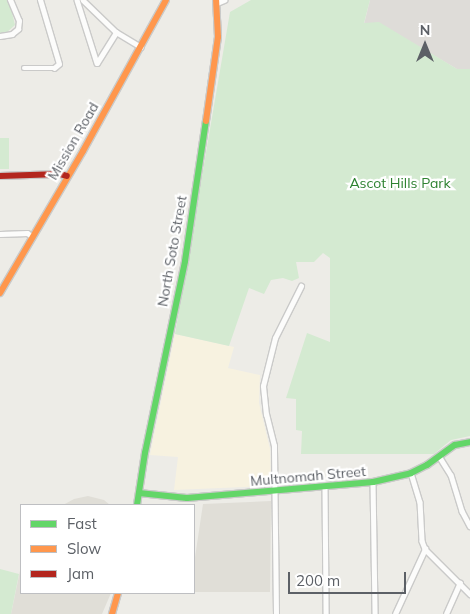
<!DOCTYPE html>
<style>
body{margin:0}
#map{position:relative;width:470px;height:614px;overflow:hidden;background:#edece7;font-family:Mulish,sans-serif}
div>[style]{position:absolute}
[style*='--x']{left:calc(var(--x)*1px);top:calc(var(--y)*1px);width:calc(var(--w)*1px);rotate:calc(var(--a)*1deg)}
.commercial>*{inset:0;background:#f7f2e0}
.industrial>*{inset:0;background:#dedcd8}
.education>*{inset:0;background:#e0ded7}
.green>*{inset:0;background:#d4ead1;transform-origin:0 0}
.roads{filter:drop-shadow(1px 0 #cacac9) drop-shadow(-1px 0 #cacac9) drop-shadow(0 1px #cacac9) drop-shadow(0 -1px #cacac9)}
.street>*{height:4.5px;margin:-2.25px;padding:0 2.25px;transform-origin:2.25px;border-radius:2.25px;background:#fcfcfb}
.fast>*{height:6px;margin:-3px;padding:0 3px;transform-origin:3px;border-radius:3px;background:#63d668}
.slow>*{height:6px;margin:-3px;padding:0 3px;transform-origin:3px;border-radius:3px;background:#ff974d}
.jam>*{height:6px;margin:-3px;padding:0 3px;transform-origin:3px;border-radius:3px;background:#b3261e}
span{translate:-50% -50%;white-space:nowrap;text-align:center;line-height:1.15;-webkit-text-stroke:4.5px #fff;paint-order:stroke}
.street-label{font-size:14px;color:#5c6066}
.park-label{font-size:14px;color:#2e8231}
.legend{position:absolute;left:20px;top:504px;width:175px;height:90px;box-sizing:border-box;background:#fff;border:1px solid #bebfc2;margin:0;padding:6px 9px;list-style:none;font-size:15px;color:#5c6066}
.legend li{display:flex;align-items:center;gap:10px;height:25px}
.legend b{width:25px;border:1px solid #bebfc2}
.north{position:absolute;left:400px;top:20px;width:50px;height:50px;-webkit-text-stroke:4px #fff;paint-order:stroke;rotate:0deg;font-size:14px;font-weight:700;line-height:20px;text-align:center;color:#5c6066}
.north::after{content:'';display:block;margin:auto;width:18px;height:22px;background:#5c6066;clip-path:polygon(50% 0,100% 100%,50% 72%,0 100%)}
.scale{position:absolute;left:288px;top:572px;width:118px;height:22px;box-sizing:border-box;border:2px solid #5c6066;border-top:0;padding-left:6px;font-size:15px;line-height:18px;white-space:nowrap;color:#5c6066;-webkit-text-stroke:4px #fff;paint-order:stroke}
</style>
<div id="map">
<div class="commercial">
<i style="clip-path:polygon(175px 334px,234px 347px,228px 368px,260px 375px,259px 403px,270px 449px,271px 486px,174px 490px,178px 457px,150px 455px)"></i>
</div>
<div class="industrial">
<i style="clip-path:polygon(370px 0,470px 0,470px 69px,457px 69px,379px 23px,364px 24px)"></i>
</div>
<div class="education">
<i style="clip-path:polygon(88px 496px,104px 500px,110px 505px,63px 505px,74px 499px)"></i>
<i style="clip-path:polygon(271px 501px,270px 592px,194px 592px,194px 564px,203px 504px)"></i>
<i style="clip-path:polygon(21px 566px,21px 593px,111px 593px,102px 614px,11px 614px)"></i>
</div>
<div class="green">
<i style="clip-path:polygon(0 0,9px 0,15px 25px,6px 33px,0 34px)"></i>
<i style="clip-path:polygon(251px 0,370px 0,364px 23px,379px 22px,457px 69px,470px 69px,470px 436px,451px 440px,434px 454px,301px 454px,302px 431px,296px 430px,296px 399px,286px 398px,307px 333px,330px 342px,330px 258px,323px 253px,314px 262px,296px 262px,299px 278px,292px 281px,283px 278px,271px 280px,264px 294px,249px 288px,229px 346px,175px 334px,230px 12px)"></i>
<i style="left:0;top:138px;width:9px;height:31px"></i>
<i style="clip-path:polygon(0 569px,19px 574px,11px 614px,0 614px)"></i>
</div>
<div class="roads">
<div class="street">
<i style="--x:77;--y:0;--w:66;--a:72.4"></i>
<i style="--x:97;--y:63;--w:36;--a:-58"></i>
<i style="--x:83;--y:0;--w:46;--a:44.1"></i>
<i style="--x:116;--y:32;--w:29;--a:31"></i>
<i style="--x:217;--y:3;--w:8;--a:-23"></i>
<i style="--x:0;--y:36;--w:12;--a:-9"></i>
<i style="--x:12;--y:34;--w:8;--a:-40"></i>
<i style="--x:18;--y:29;--w:8;--a:-83"></i>
<i style="--x:19;--y:21;--w:23;--a:-113"></i>
<i style="--x:24;--y:68;--w:30;--a:0"></i>
<i style="--x:54;--y:68;--w:6;--a:-39"></i>
<i style="--x:59;--y:64;--w:67;--a:-106.5"></i>
<i style="--x:0;--y:234;--w:27;--a:-2"></i>
<i style="--x:27;--y:233;--w:6;--a:31"></i>
<i style="--x:439;--y:456;--w:22;--a:58"></i>
<i style="--x:451;--y:475;--w:38;--a:73"></i>
<i style="--x:462;--y:511;--w:17;--a:62"></i>
<i style="--x:411;--y:473;--w:30;--a:73"></i>
<i style="--x:420;--y:502;--w:39;--a:87"></i>
<i style="--x:422;--y:541;--w:9;--a:69"></i>
<i style="--x:425;--y:549;--w:64;--a:45"></i>
<i style="--x:373;--y:482;--w:132;--a:89.1"></i>
<i style="--x:325;--y:487;--w:127;--a:89.5"></i>
<i style="--x:276;--y:614;--w:168;--a:-90.7"></i>
<i style="--x:274;--y:446;--w:32;--a:-104"></i>
<i style="--x:266;--y:415;--w:29;--a:-96"></i>
<i style="--x:263;--y:386;--w:49;--a:-76"></i>
<i style="--x:275;--y:338;--w:58;--a:-63.4"></i>
<i style="--x:395;--y:614;--w:72;--a:-65.2"></i>
<i style="--x:446;--y:614;--w:34;--a:-66"></i>
</div>
<div class="fast">
<i style="--x:139;--y:493;--w:48;--a:5.9"></i>
<i style="--x:187;--y:498;--w:187;--a:-4.9"></i>
<i style="--x:373;--y:482;--w:39;--a:-13"></i>
<i style="--x:411;--y:473;--w:18;--a:-27"></i>
<i style="--x:427;--y:465;--w:34;--a:-36"></i>
<i style="--x:455;--y:445;--w:15;--a:-11"></i>
<i style="--x:137;--y:505;--w:53;--a:-81.3"></i>
<i style="--x:145;--y:453;--w:196;--a:-78.2"></i>
<i style="--x:185;--y:261;--w:142;--a:-81.5"></i>
</div>
<div class="slow">
<i style="--x:206;--y:121;--w:85;--a:-81.9"></i>
<i style="--x:218;--y:37;--w:37;--a:-93"></i>
<i style="--x:0;--y:293;--w:164;--a:-59.7"></i>
<i style="--x:83;--y:151;--w:172;--a:-61.2"></i>
<i style="--x:112;--y:614;--w:22;--a:-74"></i>
</div>
<div class="jam">
<i style="--x:0;--y:176;--w:60;--a:-1.9"></i>
<i style="--x:60;--y:174;--w:7;--a:16"></i>
</div>
</div>
<div class="street-label">
<span style="left:73px;top:141px;rotate:-60deg">Mission Road</span>
<span style="left:172px;top:251px;rotate:-80deg">North Soto Street</span>
<span style="left:308px;top:476px;rotate:-5deg">Multnomah Street</span>
</div>
<div class="park-label">
<span style="left:400px;top:183px">Ascot Hills Park</span>
</div>
<ul class="legend">
<li><b style="height:6px;background:#63d668"></b>Fast</li>
<li><b style="height:6px;background:#ff974d"></b>Slow</li>
<li><b style="height:6px;background:#b3261e"></b>Jam</li>
</ul>
<div class="north">N</div>
<div class="scale">200 m</div>
</div>
